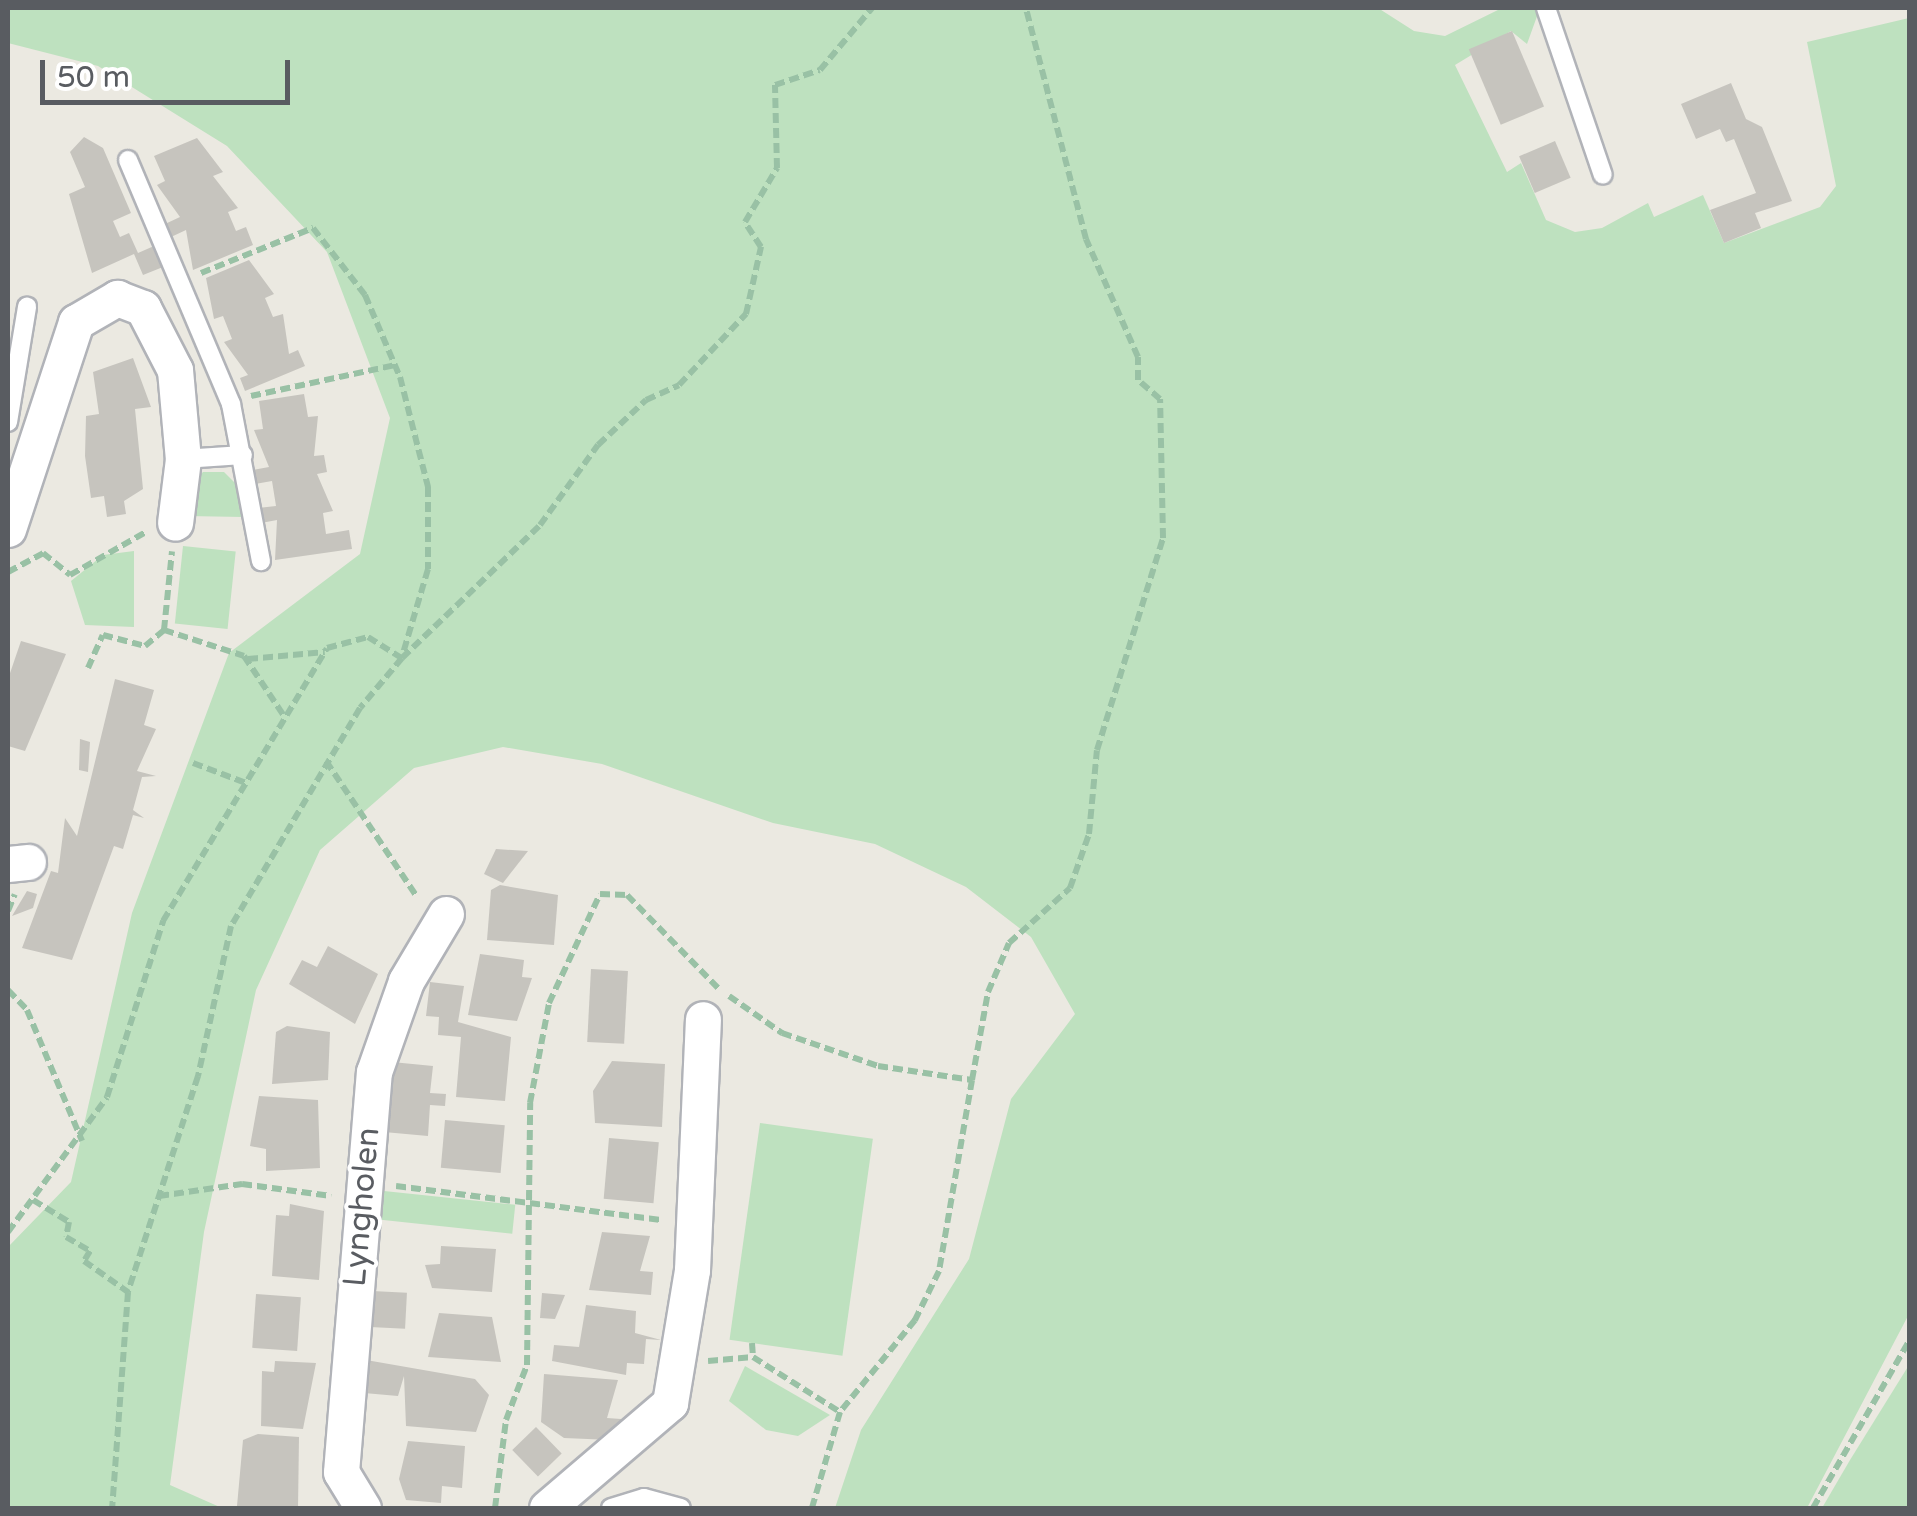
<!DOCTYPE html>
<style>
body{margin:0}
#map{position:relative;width:1917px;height:1516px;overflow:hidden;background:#ebe9e1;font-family:"Varela Round",sans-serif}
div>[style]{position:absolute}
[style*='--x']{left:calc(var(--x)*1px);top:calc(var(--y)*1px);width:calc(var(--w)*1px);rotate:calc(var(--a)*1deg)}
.green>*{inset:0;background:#bee1bf;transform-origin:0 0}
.building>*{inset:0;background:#c6c4be;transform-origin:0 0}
.path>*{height:6px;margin-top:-3px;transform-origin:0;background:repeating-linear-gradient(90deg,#99c1a5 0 10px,transparent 0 15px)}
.roads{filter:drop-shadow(2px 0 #b1b3b8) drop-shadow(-2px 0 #b1b3b8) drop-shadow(0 2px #b1b3b8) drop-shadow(0 -2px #b1b3b8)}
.lane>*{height:18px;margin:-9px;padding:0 9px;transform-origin:9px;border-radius:9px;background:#fff}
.street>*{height:35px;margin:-17.5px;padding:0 17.5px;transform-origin:17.5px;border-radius:17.5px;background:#fff}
span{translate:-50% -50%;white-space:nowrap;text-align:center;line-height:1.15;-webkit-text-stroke:8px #fff;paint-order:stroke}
.street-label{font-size:32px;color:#595c61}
.frame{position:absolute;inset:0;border:10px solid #595c61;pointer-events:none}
.scale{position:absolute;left:40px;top:60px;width:250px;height:45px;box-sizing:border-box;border:5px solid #595c61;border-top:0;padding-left:12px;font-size:30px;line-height:35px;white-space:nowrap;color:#595c61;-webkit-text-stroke:8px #fff;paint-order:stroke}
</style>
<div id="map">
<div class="green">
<i style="clip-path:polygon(8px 8px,1378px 8px,1414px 31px,1445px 36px,1502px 8px,1540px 8px,1527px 44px,1511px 31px,1455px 65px,1507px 172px,1521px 163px,1546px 220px,1575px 232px,1602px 228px,1648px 203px,1654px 217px,1703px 195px,1724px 243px,1820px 207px,1836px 186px,1807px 42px,1909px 18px,1909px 1314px,1807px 1508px,835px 1508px,861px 1430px,969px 1259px,1011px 1099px,1075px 1014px,1031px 937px,966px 887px,875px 844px,773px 823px,602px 764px,503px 747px,414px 768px,320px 850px,256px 990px,204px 1232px,170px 1485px,222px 1508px,8px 1508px,8px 1247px,71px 1182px,132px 913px,229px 653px,360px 554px,390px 418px,327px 252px,227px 146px,98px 66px,8px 43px)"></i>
<i style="clip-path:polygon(203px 472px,224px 472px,241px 489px,244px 517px,186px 516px,189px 486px)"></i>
<i style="left:183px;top:546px;width:53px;height:78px;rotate:6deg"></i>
<i style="clip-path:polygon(134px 551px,134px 627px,85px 625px,71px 581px,103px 555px)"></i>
<i style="left:760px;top:1123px;width:114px;height:219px;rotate:8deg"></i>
<i style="left:384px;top:1191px;width:132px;height:29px;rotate:6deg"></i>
<i style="clip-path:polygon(1909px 1365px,1909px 1508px,1822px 1508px,1850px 1460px)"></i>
<i style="clip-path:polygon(745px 1366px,830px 1415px,798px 1436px,766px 1430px,729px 1401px)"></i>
</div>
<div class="building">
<i style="left:1512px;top:31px;width:82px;height:47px;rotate:67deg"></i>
<i style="clip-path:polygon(1731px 83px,1746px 119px,1762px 127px,1792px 201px,1755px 213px,1761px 228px,1724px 243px,1710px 210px,1756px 193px,1734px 139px,1726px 142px,1720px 129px,1696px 139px,1681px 104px)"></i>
<i style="clip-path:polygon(84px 137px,103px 148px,131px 213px,113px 221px,120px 237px,129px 233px,138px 253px,154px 246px,163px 267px,143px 275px,134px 254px,92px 273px,69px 194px,85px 187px,70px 152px)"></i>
<i style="clip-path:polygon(197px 138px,223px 172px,213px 176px,238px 208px,228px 212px,236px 231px,246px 227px,253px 245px,193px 270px,186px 230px,171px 237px,165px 224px,180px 217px,157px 185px,165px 181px,154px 156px)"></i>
<i style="left:1555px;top:141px;width:40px;height:39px;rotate:67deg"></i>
<i style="clip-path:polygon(249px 260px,274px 294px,265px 298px,273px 317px,283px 314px,289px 354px,298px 350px,305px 366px,245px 391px,240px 378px,248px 375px,224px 342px,232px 339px,223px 316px,214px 319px,206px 278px)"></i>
<i style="clip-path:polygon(133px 358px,151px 407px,135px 409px,143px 489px,124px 501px,126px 514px,107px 517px,104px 496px,91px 498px,85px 456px,86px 416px,99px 414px,93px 372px)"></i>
<i style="clip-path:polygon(304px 394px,308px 417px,318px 416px,314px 456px,324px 455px,327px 472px,317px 474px,333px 511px,323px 513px,326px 534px,349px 530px,352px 549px,275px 560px,277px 520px,261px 523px,258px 508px,276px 506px,272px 481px,255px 484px,252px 470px,269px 467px,254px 430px,263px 429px,259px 401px)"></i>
<i style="clip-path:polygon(21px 641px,66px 654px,25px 751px,8px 746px,8px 679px)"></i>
<i style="clip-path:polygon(115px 679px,154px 690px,144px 725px,156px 729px,137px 771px,156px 776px,142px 777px,133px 810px,144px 818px,133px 815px,123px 849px,114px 846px,72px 960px,22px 948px,51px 871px,58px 873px,65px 818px,77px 836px)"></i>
<i style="clip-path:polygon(80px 739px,90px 742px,88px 772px,79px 770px)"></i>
<i style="clip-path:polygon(496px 849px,528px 851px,503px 883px,484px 874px)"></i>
<i style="clip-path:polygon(500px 885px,558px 895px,554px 945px,487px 940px,491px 890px)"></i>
<i style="clip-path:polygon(27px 891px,37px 894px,33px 908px,12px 916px)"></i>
<i style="clip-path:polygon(328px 946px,378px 974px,355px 1024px,289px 984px,302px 960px,317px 967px)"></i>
<i style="clip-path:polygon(480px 954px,524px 960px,522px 977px,532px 978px,517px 1021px,468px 1015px)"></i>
<i style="left:591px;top:969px;width:37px;height:73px;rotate:3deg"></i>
<i style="clip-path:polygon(430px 982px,464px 986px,458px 1022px,511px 1037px,505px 1101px,456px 1097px,461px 1037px,438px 1035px,439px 1017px,426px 1016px)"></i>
<i style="clip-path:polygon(287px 1026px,330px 1032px,328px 1080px,272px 1084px,276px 1032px)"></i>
<i style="clip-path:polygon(612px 1061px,665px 1064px,662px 1127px,595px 1123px,593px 1091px)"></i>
<i style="clip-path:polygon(392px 1062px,433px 1066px,430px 1093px,446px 1094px,445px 1106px,430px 1105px,428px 1136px,384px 1132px)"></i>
<i style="clip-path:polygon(259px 1096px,318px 1100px,320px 1168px,266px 1171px,266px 1149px,250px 1146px)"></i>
<i style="left:445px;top:1120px;width:60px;height:48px;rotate:5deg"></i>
<i style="left:609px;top:1138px;width:50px;height:61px;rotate:5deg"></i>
<i style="clip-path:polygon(290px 1204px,324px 1211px,319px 1280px,272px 1276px,276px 1215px,289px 1216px)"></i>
<i style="clip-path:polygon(602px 1232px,650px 1236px,640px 1271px,653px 1272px,651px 1295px,589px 1290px)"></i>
<i style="clip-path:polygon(441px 1246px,496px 1249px,492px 1292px,432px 1288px,425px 1265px,440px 1264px)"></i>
<i style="left:372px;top:1291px;width:35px;height:36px;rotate:3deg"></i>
<i style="clip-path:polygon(542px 1293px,565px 1295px,555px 1319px,540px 1318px)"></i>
<i style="left:256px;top:1294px;width:45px;height:54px;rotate:4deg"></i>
<i style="clip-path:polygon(586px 1305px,636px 1311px,635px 1333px,661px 1340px,646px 1339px,644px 1364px,627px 1363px,626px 1375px,552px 1361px,554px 1345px,579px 1347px)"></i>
<i style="clip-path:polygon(439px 1313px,492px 1317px,501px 1362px,428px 1357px)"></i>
<i style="clip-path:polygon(366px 1360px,475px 1379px,489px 1395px,476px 1432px,406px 1426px,404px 1376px,398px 1396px,364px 1393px)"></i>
<i style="clip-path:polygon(275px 1361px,316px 1363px,303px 1429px,261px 1426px,262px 1371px,274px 1372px)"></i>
<i style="clip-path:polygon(544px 1374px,618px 1380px,607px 1418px,635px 1420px,611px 1440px,564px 1438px,541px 1422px)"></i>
<i style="left:536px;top:1427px;width:37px;height:33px;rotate:46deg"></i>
<i style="clip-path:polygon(258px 1434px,299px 1437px,298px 1508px,237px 1506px,243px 1440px)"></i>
<i style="clip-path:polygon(408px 1441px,465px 1446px,462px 1488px,442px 1486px,441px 1503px,406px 1500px,399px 1479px)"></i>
</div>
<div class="path">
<i style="--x:201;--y:273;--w:121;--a:-21.9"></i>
<i style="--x:313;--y:228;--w:85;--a:52.2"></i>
<i style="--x:365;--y:295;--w:89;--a:66.9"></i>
<i style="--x:400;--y:377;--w:114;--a:75.7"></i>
<i style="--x:428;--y:487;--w:82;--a:90"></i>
<i style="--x:428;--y:569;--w:92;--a:106.5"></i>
<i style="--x:251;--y:396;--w:147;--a:-12.1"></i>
<i style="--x:8;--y:572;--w:40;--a:-28"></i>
<i style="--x:43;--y:553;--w:35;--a:39"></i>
<i style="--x:70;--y:575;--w:87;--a:-29.5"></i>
<i style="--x:164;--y:630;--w:84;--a:18"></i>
<i style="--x:244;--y:656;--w:72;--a:56.3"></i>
<i style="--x:402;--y:658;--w:192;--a:-43.9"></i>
<i style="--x:540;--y:525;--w:99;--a:-54.1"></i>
<i style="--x:598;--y:445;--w:66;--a:-43.2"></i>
<i style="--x:646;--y:400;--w:36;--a:-24"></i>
<i style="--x:679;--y:385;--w:98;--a:-46.7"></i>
<i style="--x:746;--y:314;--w:69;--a:-77.4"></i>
<i style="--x:761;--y:247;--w:30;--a:-123"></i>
<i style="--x:745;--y:222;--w:63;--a:-59.3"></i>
<i style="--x:777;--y:168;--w:83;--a:-91.4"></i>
<i style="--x:775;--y:85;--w:47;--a:-18.4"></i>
<i style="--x:820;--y:70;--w:81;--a:-50"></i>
<i style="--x:248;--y:659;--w:77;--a:-5.2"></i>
<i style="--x:88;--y:668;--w:36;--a:-66"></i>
<i style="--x:103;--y:635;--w:43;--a:14.7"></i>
<i style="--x:145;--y:646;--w:25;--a:-40"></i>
<i style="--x:164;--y:630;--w:79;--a:-84.2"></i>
<i style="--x:326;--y:761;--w:164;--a:56.2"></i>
<i style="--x:193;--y:763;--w:57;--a:20.7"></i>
<i style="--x:8;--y:911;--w:18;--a:-68"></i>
<i style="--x:8;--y:990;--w:28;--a:46"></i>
<i style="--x:27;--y:1010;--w:142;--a:67.2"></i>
<i style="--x:729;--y:996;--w:65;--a:34.9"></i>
<i style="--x:782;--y:1033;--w:102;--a:19"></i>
<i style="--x:878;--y:1066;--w:95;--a:8.5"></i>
<i style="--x:972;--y:1080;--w:194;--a:99.8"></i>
<i style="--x:939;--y:1271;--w:55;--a:116.1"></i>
<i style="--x:915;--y:1320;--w:119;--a:129.2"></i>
<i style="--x:840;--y:1412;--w:100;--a:106.3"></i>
<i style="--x:972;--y:1080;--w:89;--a:-79.7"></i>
<i style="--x:988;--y:992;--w:53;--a:-66.8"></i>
<i style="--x:1009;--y:943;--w:82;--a:-42"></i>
<i style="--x:1070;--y:888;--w:57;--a:-70.6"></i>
<i style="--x:1089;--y:834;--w:84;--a:-84.6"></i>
<i style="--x:1097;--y:750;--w:222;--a:-72.7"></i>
<i style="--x:1163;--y:538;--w:139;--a:-91.2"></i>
<i style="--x:1160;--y:399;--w:29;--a:-139"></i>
<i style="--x:1138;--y:380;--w:23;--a:-90"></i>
<i style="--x:1138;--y:357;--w:129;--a:-113.8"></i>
<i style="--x:1086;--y:239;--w:239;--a:-104.6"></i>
<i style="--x:396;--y:1186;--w:267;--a:7.3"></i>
<i style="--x:159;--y:1196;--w:84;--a:-8.2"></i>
<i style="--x:242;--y:1184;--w:90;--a:7.7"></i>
<i style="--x:33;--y:1200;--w:42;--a:31.4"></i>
<i style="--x:69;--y:1222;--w:15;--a:101"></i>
<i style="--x:66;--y:1237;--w:28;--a:30"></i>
<i style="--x:90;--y:1251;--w:12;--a:121"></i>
<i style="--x:84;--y:1261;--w:54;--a:35.2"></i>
<i style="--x:8;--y:1232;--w:167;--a:-53.7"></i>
<i style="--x:107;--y:1097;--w:185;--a:-72.3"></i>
<i style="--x:163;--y:921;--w:318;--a:-59"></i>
<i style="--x:327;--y:648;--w:42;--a:-15"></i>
<i style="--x:368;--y:637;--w:40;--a:32"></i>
<i style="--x:402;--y:658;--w:65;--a:130"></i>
<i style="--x:360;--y:708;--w:253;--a:120.6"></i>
<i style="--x:231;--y:926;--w:154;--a:102.4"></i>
<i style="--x:198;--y:1076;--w:227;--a:108"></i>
<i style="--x:128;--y:1292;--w:217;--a:94.2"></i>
<i style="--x:752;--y:1343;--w:14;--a:86"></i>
<i style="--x:708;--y:1361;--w:45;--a:-5.1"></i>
<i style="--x:753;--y:1357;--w:103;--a:32.3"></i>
<i style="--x:495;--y:1508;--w:89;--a:-82.9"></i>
<i style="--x:506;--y:1420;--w:59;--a:-69.1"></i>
<i style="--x:527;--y:1365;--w:262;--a:-89.3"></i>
<i style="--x:530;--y:1103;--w:102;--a:-79.2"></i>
<i style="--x:549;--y:1003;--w:120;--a:-64.9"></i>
<i style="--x:600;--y:894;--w:27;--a:2"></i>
<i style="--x:627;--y:895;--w:132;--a:45.6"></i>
<i style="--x:1813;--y:1508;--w:195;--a:-60.1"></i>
</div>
<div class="roads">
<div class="lane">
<i style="--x:1546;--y:8;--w:176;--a:71.2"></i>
<i style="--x:128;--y:160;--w:265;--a:67.1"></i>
<i style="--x:231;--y:404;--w:160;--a:79.2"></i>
<i style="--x:8;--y:422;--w:117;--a:-80.6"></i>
<i style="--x:183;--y:459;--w:60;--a:-3.8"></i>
<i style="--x:611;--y:1508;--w:34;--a:-17"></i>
<i style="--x:644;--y:1498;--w:38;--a:15"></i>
</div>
<div class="street">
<i style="--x:8;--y:529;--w:218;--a:-71.8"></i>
<i style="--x:76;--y:322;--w:48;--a:-30.3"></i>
<i style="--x:117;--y:298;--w:28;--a:21"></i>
<i style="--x:143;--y:308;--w:70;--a:62.7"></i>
<i style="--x:175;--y:370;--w:89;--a:84.9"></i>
<i style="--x:183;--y:459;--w:64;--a:97.1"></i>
<i style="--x:8;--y:864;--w:20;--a:-6"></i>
<i style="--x:363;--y:1508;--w:42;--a:-121.4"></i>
<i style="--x:341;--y:1472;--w:401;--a:-85.3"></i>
<i style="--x:374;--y:1072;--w:96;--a:-70.6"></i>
<i style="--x:406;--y:981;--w:78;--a:-59.2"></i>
<i style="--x:547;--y:1508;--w:162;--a:-40.5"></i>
<i style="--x:670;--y:1403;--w:135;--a:-80.6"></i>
<i style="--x:692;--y:1270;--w:251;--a:-87.5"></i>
</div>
</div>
<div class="street-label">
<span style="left:362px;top:1207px;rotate:-85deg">Lyngholen</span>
</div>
<div class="frame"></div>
<div class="scale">50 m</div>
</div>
